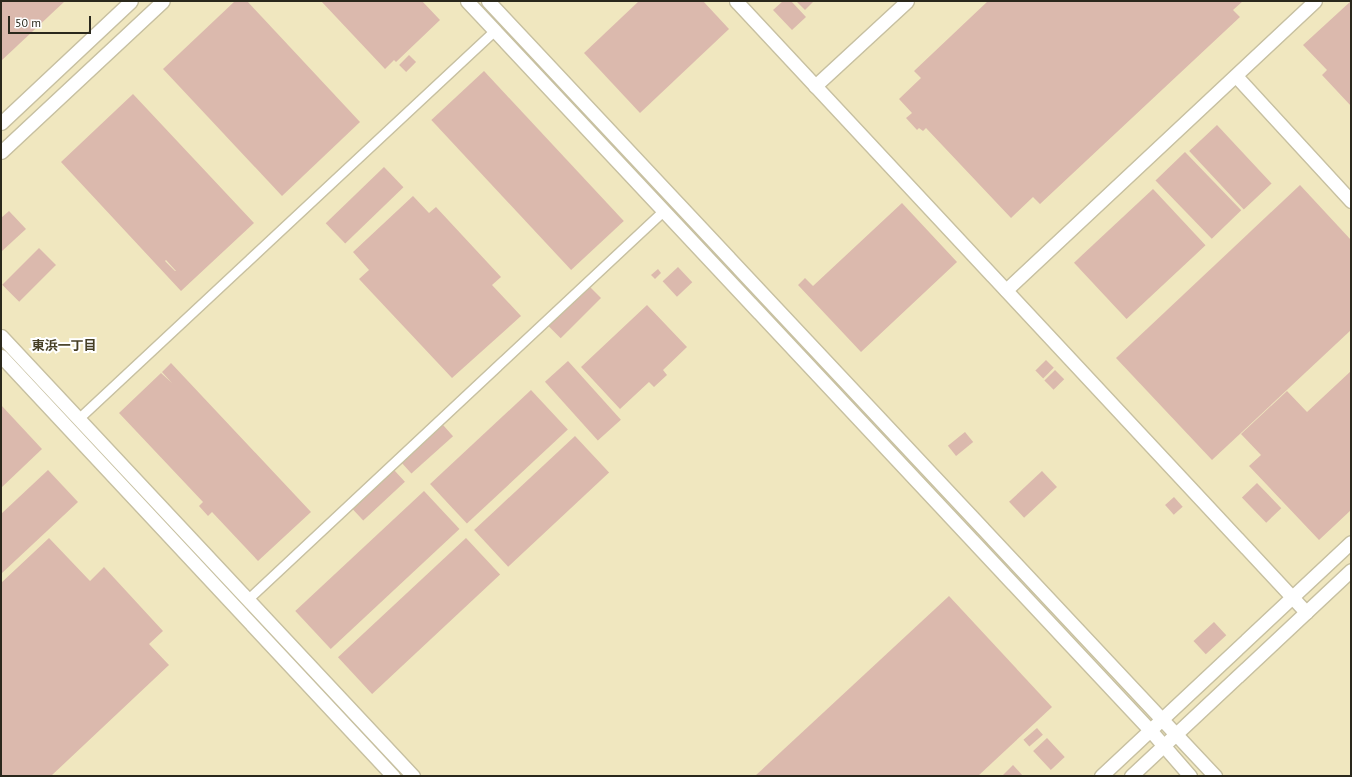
<!DOCTYPE html>
<meta charset="utf-8">
<style>
body{margin:0}
#map{position:relative;width:1352px;height:777px;overflow:hidden;background:#faf2d2;font-family:"PT Sans","Noto Sans JP",sans-serif}
div>[style]{position:absolute}
[style*='--x']{left:calc(var(--x)*1px);top:calc(var(--y)*1px);width:calc(var(--w)*1px);rotate:calc(var(--a)*1deg)}
.built>*{inset:0;background:#f0e7bf;transform-origin:0 0}
.building>*{inset:0;background:#dbb9ad;transform-origin:0 0}
.roads{filter:drop-shadow(1px 0 #c7c0a1) drop-shadow(-1px 0 #c7c0a1) drop-shadow(0 1px #c7c0a1) drop-shadow(0 -1px #c7c0a1)}
.street>*{height:9px;margin:-4.5px;padding:0 4.5px;transform-origin:4.5px;border-radius:4.5px;background:#fff}
.secondary>*{height:13px;margin:-6.5px;padding:0 6.5px;transform-origin:6.5px;border-radius:6.5px;background:#fff}
span{translate:-50% -50%;white-space:nowrap;text-align:center;line-height:1.15;-webkit-text-stroke:4px #fff;paint-order:stroke}
.neighbourhood-label{font-size:13px;color:#453e24;font-weight:700}
.frame{position:absolute;inset:0;border:2px solid #2a281c;pointer-events:none}
.scale{position:absolute;left:8px;top:16px;width:83px;height:18px;box-sizing:border-box;border:2px solid #2a281c;border-top:0;padding-left:5px;font-size:12px;line-height:14px;white-space:nowrap;color:#2a281c;-webkit-text-stroke:3px #fff;paint-order:stroke}
</style>
<div id="map">
<div class="built">
<i style="left:1px;top:1px;width:1350px;height:775px"></i>
</div>
<div class="building">
<i style="clip-path:polygon(1px 1px,65px 1px,1px 61px)"></i>
<i style="clip-path:polygon(235px 1px,247px 1px,360px 122px,282px 196px,163px 69px)"></i>
<i style="clip-path:polygon(321px 1px,422px 1px,440px 20px,396px 62px,394px 60px,385px 69px)"></i>
<i style="clip-path:polygon(639px 1px,703px 1px,729px 29px,640px 113px,584px 53px)"></i>
<i style="clip-path:polygon(783px 1px,791px 1px,806px 17px,792px 30px,773px 10px)"></i>
<i style="clip-path:polygon(796px 1px,814px 1px,805px 10px)"></i>
<i style="clip-path:polygon(988px 1px,1243px 1px,1233px 10px,1240px 17px,1040px 204px,1033px 197px,1011px 218px,926px 128px,923px 131px,919px 128px,917px 130px,906px 118px,912px 113px,899px 99px,921px 78px,914px 71px)"></i>
<i style="clip-path:polygon(1351px 1px,1351px 106px,1322px 75px,1327px 70px,1303px 45px)"></i>
<i style="left:409px;top:55px;width:10px;height:14px;rotate:45deg"></i>
<i style="left:484px;top:71px;width:205px;height:72px;rotate:47deg"></i>
<i style="clip-path:polygon(evenodd,133px 94px,254px 223px,181px 291px,61px 162px,133px 94px,166px 260px,176px 271px,175px 271px,165px 261px,166px 260px)"></i>
<i style="left:1217px;top:125px;width:80px;height:38px;rotate:47deg"></i>
<i style="left:1185px;top:152px;width:81px;height:41px;rotate:46deg"></i>
<i style="left:384px;top:167px;width:28px;height:81px;rotate:46deg"></i>
<i style="clip-path:polygon(1300px 185px,1351px 240px,1351px 330px,1212px 460px,1116px 358px)"></i>
<i style="left:1153px;top:189px;width:77px;height:108px;rotate:47deg"></i>
<i style="clip-path:polygon(413px 196px,429px 213px,436px 207px,501px 277px,492px 285px,521px 316px,452px 378px,359px 279px,369px 270px,353px 252px)"></i>
<i style="clip-path:polygon(902px 203px,957px 262px,861px 352px,798px 285px,805px 278px,813px 286px)"></i>
<i style="clip-path:polygon(9px 211px,26px 229px,1px 252px,1px 218px)"></i>
<i style="left:39px;top:248px;width:24px;height:52px;rotate:45deg"></i>
<i style="left:678px;top:267px;width:21px;height:21px;rotate:47deg"></i>
<i style="clip-path:polygon(658px 269px,661px 273px,655px 279px,651px 275px)"></i>
<i style="left:589px;top:286px;width:17px;height:57px;rotate:45deg"></i>
<i style="clip-path:polygon(647px 305px,687px 347px,663px 370px,667px 375px,654px 387px,649px 382px,620px 409px,581px 367px)"></i>
<i style="left:1046px;top:360px;width:11px;height:15px;rotate:45deg"></i>
<i style="left:568px;top:361px;width:79px;height:31px;rotate:48deg"></i>
<i style="clip-path:polygon(171px 363px,311px 512px,258px 561px,212px 512px,208px 516px,199px 506px,203px 502px,119px 413px,161px 373px,172px 383px,162px 372px)"></i>
<i style="left:1055px;top:370px;width:13px;height:15px;rotate:45deg"></i>
<i style="clip-path:polygon(1351px 371px,1351px 510px,1319px 540px,1249px 466px,1261px 455px,1241px 434px,1287px 391px,1307px 412px)"></i>
<i style="left:531px;top:390px;width:54px;height:138px;rotate:47deg"></i>
<i style="clip-path:polygon(1px 405px,42px 449px,1px 488px)"></i>
<i style="left:443px;top:425px;width:15px;height:56px;rotate:48deg"></i>
<i style="left:965px;top:432px;width:13px;height:22px;rotate:51deg"></i>
<i style="left:575px;top:436px;width:50px;height:138px;rotate:47deg"></i>
<i style="clip-path:polygon(48px 470px,78px 502px,1px 574px,1px 514px)"></i>
<i style="left:394px;top:470px;width:16px;height:57px;rotate:47deg"></i>
<i style="left:1042px;top:471px;width:22px;height:45px;rotate:47deg"></i>
<i style="left:1257px;top:483px;width:35px;height:21px;rotate:46deg"></i>
<i style="left:424px;top:491px;width:52px;height:176px;rotate:47deg"></i>
<i style="left:1174px;top:497px;width:13px;height:12px;rotate:48deg"></i>
<i style="clip-path:polygon(49px 538px,90px 581px,104px 567px,163px 631px,149px 644px,169px 665px,51px 776px,1px 776px,1px 583px)"></i>
<i style="left:466px;top:538px;width:50px;height:175px;rotate:47deg"></i>
<i style="clip-path:polygon(949px 596px,1052px 707px,1037px 721px,978px 776px,755px 776px)"></i>
<i style="left:1214px;top:622px;width:18px;height:28px;rotate:47deg"></i>
<i style="left:1037px;top:728px;width:9px;height:18px;rotate:49deg"></i>
<i style="left:1047px;top:738px;width:26px;height:19px;rotate:47deg"></i>
<i style="clip-path:polygon(1013px 765px,1023px 776px,1002px 776px)"></i>
</div>
<div class="roads">
<div class="street">
<i style="--x:78;--y:419;--w:570;--a:-43.01"></i>
<i style="--x:248;--y:599;--w:568;--a:-43.07"></i>
</div>
<div class="secondary">
<i style="--x:467;--y:1;--w:999;--a:46.87"></i>
<i style="--x:1150;--y:730;--w:61;--a:49"></i>
<i style="--x:488;--y:1;--w:1063;--a:46.83"></i>
<i style="--x:736;--y:1;--w:836;--a:46.99"></i>
<i style="--x:1236;--y:76;--w:170;--a:47.4"></i>
<i style="--x:815;--y:86;--w:125;--a:-42.7"></i>
<i style="--x:1;--y:123;--w:178;--a:-43.2"></i>
<i style="--x:1;--y:152;--w:221;--a:-43"></i>
<i style="--x:1006;--y:290;--w:423;--a:-43.1"></i>
<i style="--x:1;--y:336;--w:603;--a:46.88"></i>
<i style="--x:1;--y:356;--w:575;--a:46.97"></i>
<i style="--x:1101;--y:776;--w:342;--a:-43.1"></i>
<i style="--x:1131;--y:776;--w:301;--a:-43.1"></i>
</div>
</div>
<div class="neighbourhood-label">
<span style="left:64px;top:346px">東浜一丁目</span>
</div>
<div class="frame"></div>
<div class="scale">50 m</div>
</div>
